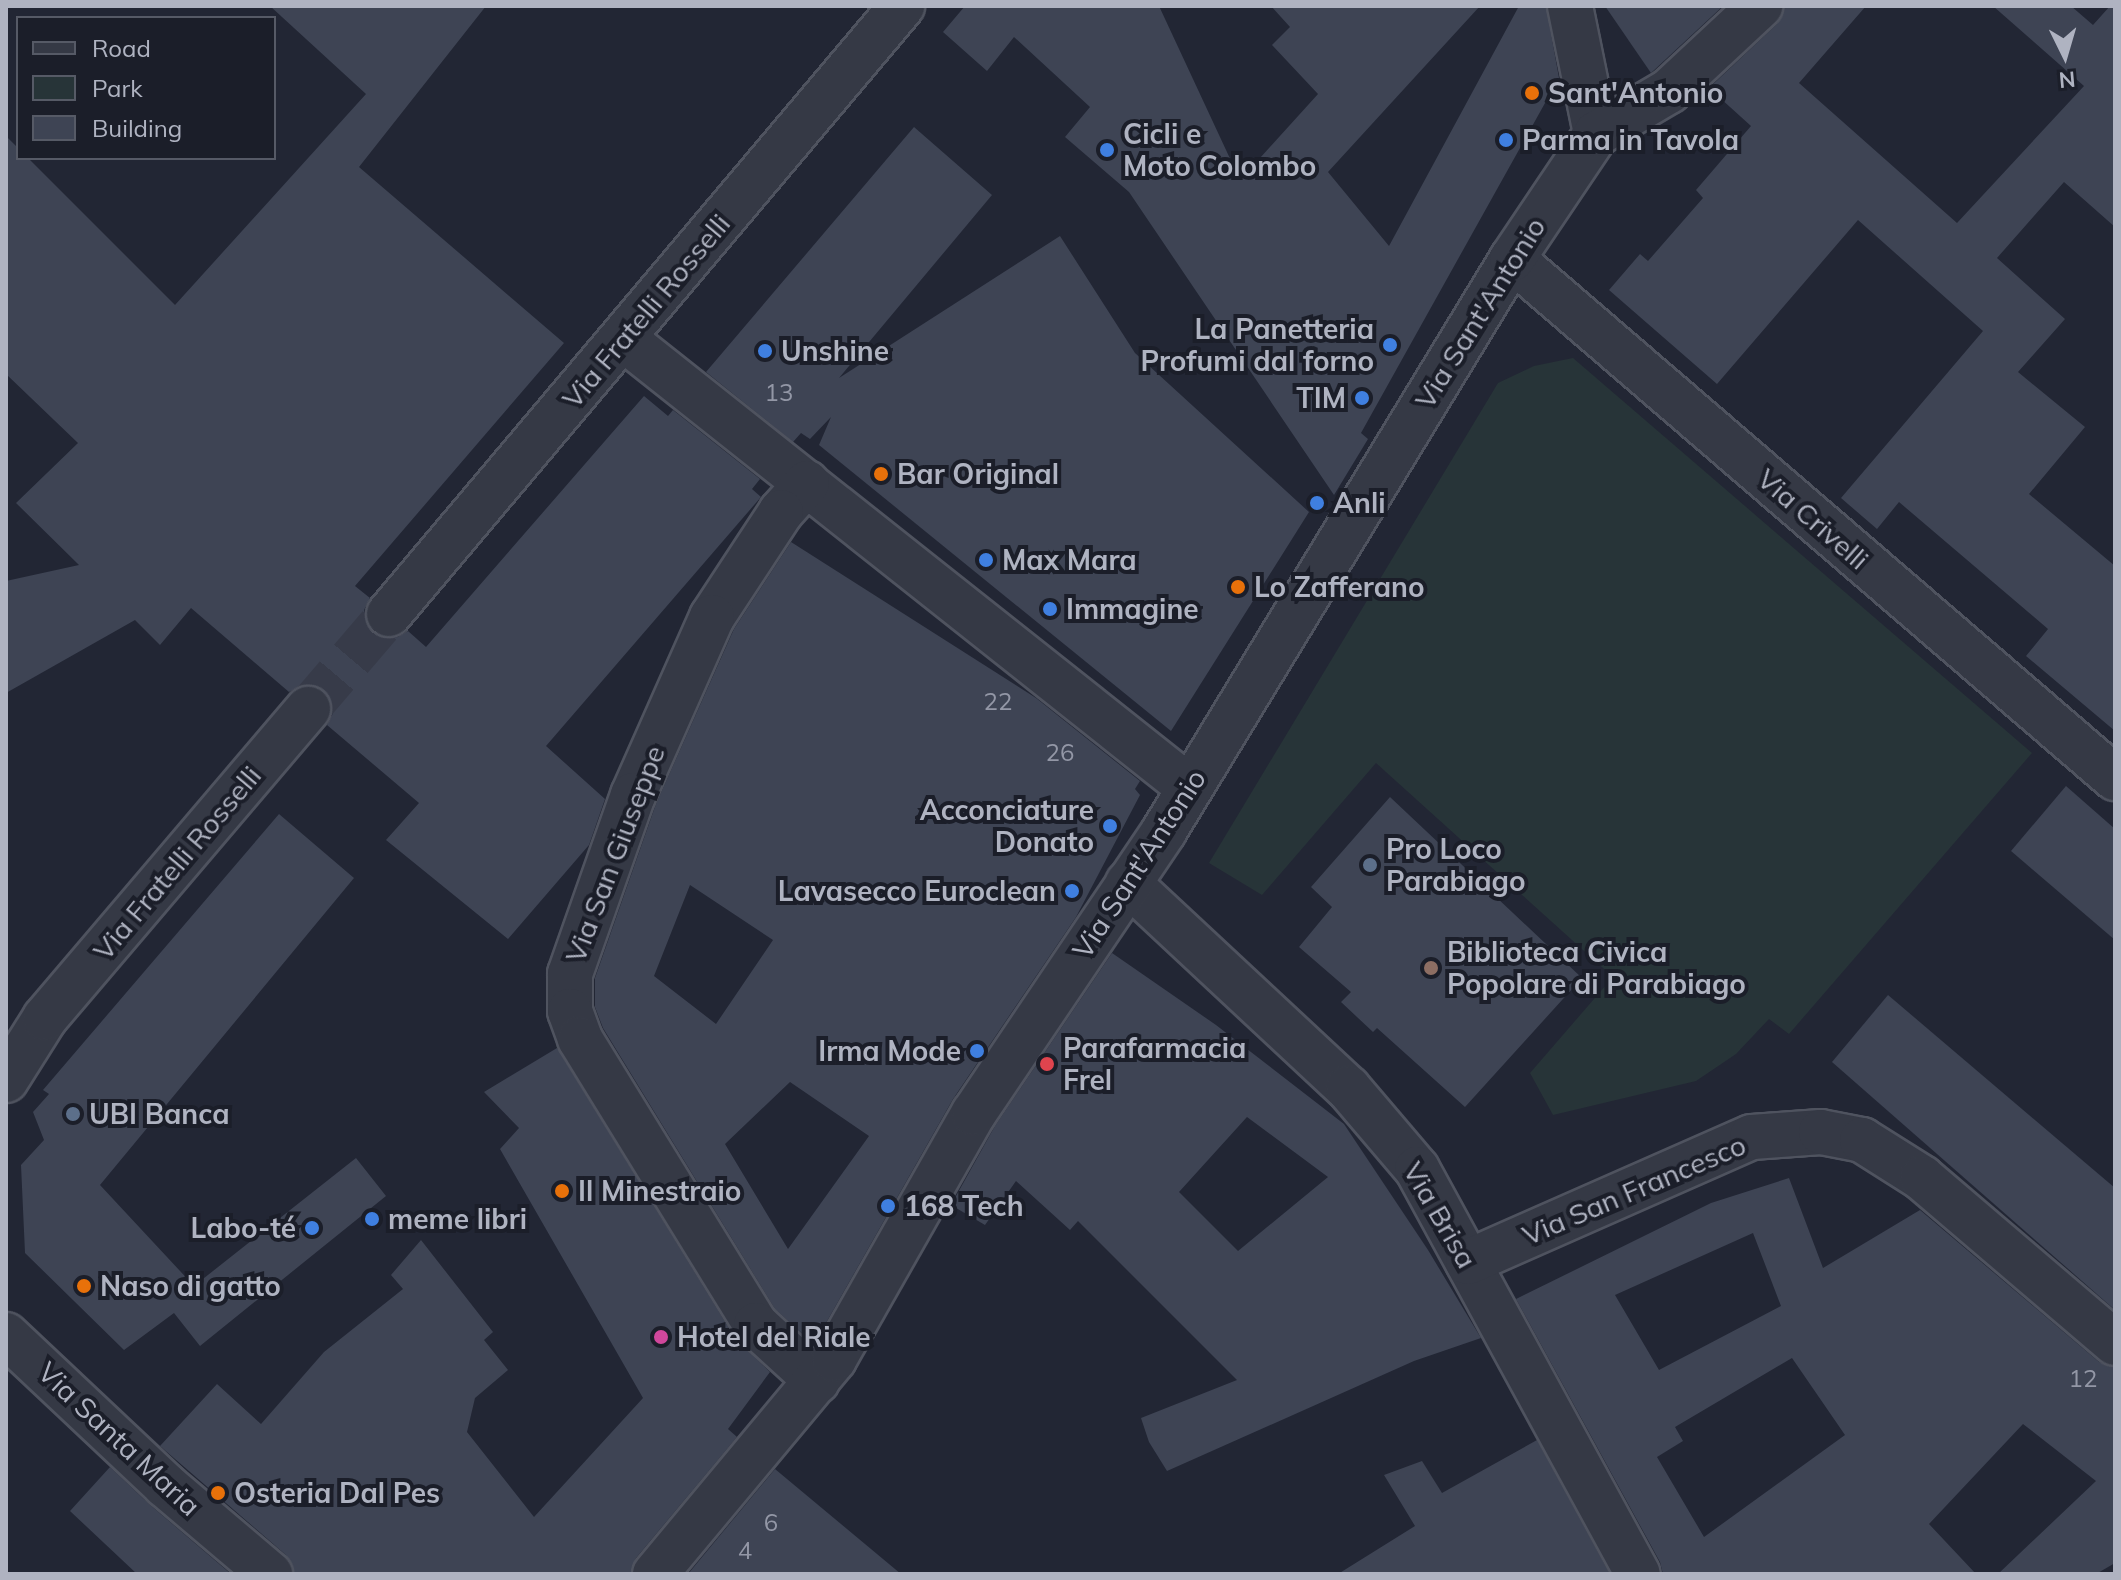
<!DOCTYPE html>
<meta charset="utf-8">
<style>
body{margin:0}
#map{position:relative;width:2121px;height:1580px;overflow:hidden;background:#222634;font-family:Mulish,sans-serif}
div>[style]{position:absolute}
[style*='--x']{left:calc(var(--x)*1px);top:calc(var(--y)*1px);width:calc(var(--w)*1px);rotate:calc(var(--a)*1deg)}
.green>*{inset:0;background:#273438}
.building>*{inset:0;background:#3e4454}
.minor-tunnel>*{height:44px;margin-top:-22px;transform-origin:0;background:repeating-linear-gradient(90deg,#373b49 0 44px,transparent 0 66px)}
.roads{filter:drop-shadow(2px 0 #4f535f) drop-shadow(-2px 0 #4f535f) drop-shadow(0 2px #4f535f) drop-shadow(0 -2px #4f535f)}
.pedestrian>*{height:44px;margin:-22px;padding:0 22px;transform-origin:22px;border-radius:22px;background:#353945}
.minor>*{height:44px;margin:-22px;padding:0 22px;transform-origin:22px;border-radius:22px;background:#353945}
.dots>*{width:22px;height:22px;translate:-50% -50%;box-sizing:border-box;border:4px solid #1b1e29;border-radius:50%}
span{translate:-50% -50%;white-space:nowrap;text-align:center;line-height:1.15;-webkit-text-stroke:8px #1b1e29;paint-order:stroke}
.number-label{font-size:24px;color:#9397a6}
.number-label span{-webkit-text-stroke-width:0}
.poi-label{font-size:28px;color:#afb3c1;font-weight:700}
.left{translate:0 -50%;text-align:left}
.right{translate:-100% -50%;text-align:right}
.street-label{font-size:28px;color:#afb3c1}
.frame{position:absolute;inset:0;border:8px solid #afb3c1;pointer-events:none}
.legend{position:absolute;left:16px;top:16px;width:260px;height:144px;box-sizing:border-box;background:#1b1e29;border:2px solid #565a66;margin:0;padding:10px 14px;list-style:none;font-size:24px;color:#afb3c1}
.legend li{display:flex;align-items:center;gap:16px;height:40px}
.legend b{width:40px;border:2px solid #565a66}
.north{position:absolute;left:2025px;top:16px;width:80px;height:80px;-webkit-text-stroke:6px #1b1e29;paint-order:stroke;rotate:175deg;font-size:22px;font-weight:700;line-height:32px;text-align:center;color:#afb3c1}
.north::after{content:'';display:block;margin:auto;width:28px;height:36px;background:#afb3c1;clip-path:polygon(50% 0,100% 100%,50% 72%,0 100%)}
</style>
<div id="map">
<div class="green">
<i style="clip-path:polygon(1573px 358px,2032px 753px,1789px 1034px,1769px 1019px,1736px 1054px,1696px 1081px,1553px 1115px,1530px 1073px,1613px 977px,1376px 763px,1262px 895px,1209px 863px,1498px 383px,1534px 366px)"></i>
</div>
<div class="building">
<i style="clip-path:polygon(270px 6px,486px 6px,359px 167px,564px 343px,355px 586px,370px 598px,364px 610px,366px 623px,372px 633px,385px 639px,398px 637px,408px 631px,426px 647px,644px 396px,668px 416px,673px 410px,760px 479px,752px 489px,761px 497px,546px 746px,605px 799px,589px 845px,508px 939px,386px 840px,419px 803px,327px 725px,333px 713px,332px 701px,325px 691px,312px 684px,299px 686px,289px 692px,191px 608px,160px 645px,135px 620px,6px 693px,6px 581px,79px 565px,16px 503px,78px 443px,6px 374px,6px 136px,18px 148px,18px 158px,28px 158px,175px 305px,366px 94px)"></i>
<i style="clip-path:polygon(965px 6px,1159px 6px,1240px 180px,1318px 94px,1272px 45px,1290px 27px,1271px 6px,1480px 6px,1328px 172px,1389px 246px,1519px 6px,1546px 6px,1559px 78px,1361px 433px,1368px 439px,1334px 495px,1129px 192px,1065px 137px,1090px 107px,1014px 37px,987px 71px,943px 32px)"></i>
<i style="clip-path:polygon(1605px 6px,1723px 6px,1651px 73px)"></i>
<i style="clip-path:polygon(1784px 6px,1866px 6px,1799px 83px,1957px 223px,2084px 86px,1993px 6px,2071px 6px,2093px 25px,2110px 6px,2115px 6px,2115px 227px,2064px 182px,1997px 258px,2065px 319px,2018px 372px,2085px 427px,2029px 494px,2115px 566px,2115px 731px,2026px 656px,2048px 629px,1899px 502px,1877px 529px,1841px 498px,1983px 331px,1858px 220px,1717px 384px,1609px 290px,1640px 254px,1648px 261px,1703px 198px,1696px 190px,1751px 126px,1709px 88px,1777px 24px)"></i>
<i style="clip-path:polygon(914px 127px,992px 195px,839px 378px,1060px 236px,1135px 353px,1309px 512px,1171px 731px,819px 445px,831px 417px,810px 439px,801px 433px,793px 442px,706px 372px)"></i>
<i style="clip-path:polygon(evenodd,791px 542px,1036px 698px,1140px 781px,1135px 789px,1140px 795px,1076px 917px,953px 1099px,814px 1344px,775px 1309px,603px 1028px,595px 1007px,595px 978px,656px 804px,734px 629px,791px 542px,690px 885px,773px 940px,716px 1024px,654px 976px,690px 885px,791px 542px,790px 1082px,869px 1136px,788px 1249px,725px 1144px,790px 1082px)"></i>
<i style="clip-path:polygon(2066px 786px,2115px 829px,2115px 940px,2011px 851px)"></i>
<i style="clip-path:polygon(1390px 797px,1582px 978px,1465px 1107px,1377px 1028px,1373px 1032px,1341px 1002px,1351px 992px,1299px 947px,1332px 907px,1311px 887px)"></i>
<i style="clip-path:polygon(279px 814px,354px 878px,100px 1185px,194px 1286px,356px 1158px,386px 1196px,200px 1346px,174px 1313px,124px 1350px,25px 1253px,21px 1165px,44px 1140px,33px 1112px,49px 1094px,43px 1090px)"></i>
<i style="clip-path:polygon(evenodd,1112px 953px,1216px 1025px,1344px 1124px,1428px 1250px,1481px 1338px,1414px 1361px,1167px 1471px,1149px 1442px,1141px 1418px,1237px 1380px,1078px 1221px,1070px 1230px,1016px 1181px,985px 1225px,951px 1205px,995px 1126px,1112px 953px,1247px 1117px,1328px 1177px,1238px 1251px,1179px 1192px,1247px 1117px)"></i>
<i style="clip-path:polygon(1888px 995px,2115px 1188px,2115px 1310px,1832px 1062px)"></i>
<i style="clip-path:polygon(557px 1048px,735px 1338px,770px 1372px,728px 1429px,737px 1437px,636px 1558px,631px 1574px,294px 1574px,286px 1555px,160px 1446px,217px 1384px,261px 1424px,324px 1352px,403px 1289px,391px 1275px,421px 1240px,493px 1332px,484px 1340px,508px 1370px,475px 1398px,467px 1432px,534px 1517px,643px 1398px,500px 1149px,519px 1128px,484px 1092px)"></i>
<i style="clip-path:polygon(evenodd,1789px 1178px,1823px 1268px,1920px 1210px,2099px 1362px,2115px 1367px,2115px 1563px,2096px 1574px,1998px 1574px,2096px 1481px,2023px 1424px,1929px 1524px,1976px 1574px,1663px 1574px,1660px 1562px,1516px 1299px,1711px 1203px,1789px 1178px,1753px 1233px,1781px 1306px,1659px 1370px,1615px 1295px,1753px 1233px,1789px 1178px,1792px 1358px,1845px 1435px,1704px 1537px,1657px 1457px,1683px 1441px,1675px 1427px,1792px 1358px)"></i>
<i style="clip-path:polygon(1537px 1440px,1610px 1574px,1338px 1574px,1415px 1526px,1384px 1475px,1422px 1461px,1442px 1493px)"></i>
<i style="clip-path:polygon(110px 1467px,149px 1504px,231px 1574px,137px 1574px,70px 1511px)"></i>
<i style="clip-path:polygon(775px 1469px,901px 1574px,688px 1574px)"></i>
</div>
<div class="minor-tunnel">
<i style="--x:308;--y:709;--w:125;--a:-49.5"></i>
</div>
<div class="roads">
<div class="pedestrian">
<i style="--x:165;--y:1485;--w:138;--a:40.3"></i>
</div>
<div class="minor">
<i style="--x:1570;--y:6;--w:131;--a:78.5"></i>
<i style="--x:1512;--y:259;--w:796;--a:40.72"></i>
<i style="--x:624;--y:339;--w:722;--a:38.42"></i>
<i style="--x:807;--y:483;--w:39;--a:132"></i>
<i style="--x:781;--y:512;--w:126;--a:123.3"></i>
<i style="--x:712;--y:617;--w:195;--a:113.9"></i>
<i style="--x:633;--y:795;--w:190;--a:109.4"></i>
<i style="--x:570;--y:974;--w:37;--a:90"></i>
<i style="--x:570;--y:1011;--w:30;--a:70"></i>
<i style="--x:580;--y:1039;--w:336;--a:58.4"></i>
<i style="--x:756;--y:1325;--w:83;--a:42.6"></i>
<i style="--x:389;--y:614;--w:796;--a:-49.84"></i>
<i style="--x:1128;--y:883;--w:301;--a:43"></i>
<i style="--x:1348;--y:1088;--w:106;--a:49.6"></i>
<i style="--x:1417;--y:1169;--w:461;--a:61.4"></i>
<i style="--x:6;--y:1080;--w:73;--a:-57.8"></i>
<i style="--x:45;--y:1018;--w:406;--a:-49.6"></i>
<i style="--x:1468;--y:1262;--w:310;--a:-23.8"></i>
<i style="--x:1752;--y:1137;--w:69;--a:-4.1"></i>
<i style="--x:1821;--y:1132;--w:42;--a:11"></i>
<i style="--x:1862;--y:1140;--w:71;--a:32.3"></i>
<i style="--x:1922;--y:1178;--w:254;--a:40.5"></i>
<i style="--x:6;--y:1335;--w:219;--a:43.3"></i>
<i style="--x:655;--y:1574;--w:280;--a:-50.2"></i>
<i style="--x:834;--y:1359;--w:283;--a:-60.4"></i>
<i style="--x:974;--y:1113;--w:340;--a:-56"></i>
<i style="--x:1164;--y:831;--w:670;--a:-58.68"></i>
<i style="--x:1512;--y:259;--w:151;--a:-56.1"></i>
<i style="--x:1596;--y:134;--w:85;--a:-30.5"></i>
<i style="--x:1669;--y:91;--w:125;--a:-43"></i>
</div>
</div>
<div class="dots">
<i style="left:1532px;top:93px;background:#e8710a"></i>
<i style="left:1506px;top:140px;background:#3f7fe0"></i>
<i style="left:1107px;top:150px;background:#3f7fe0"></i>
<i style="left:1390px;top:345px;background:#3f7fe0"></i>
<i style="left:765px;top:351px;background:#3f7fe0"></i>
<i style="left:1362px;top:398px;background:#3f7fe0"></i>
<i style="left:881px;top:474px;background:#e8710a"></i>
<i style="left:1317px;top:503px;background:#3f7fe0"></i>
<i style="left:986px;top:560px;background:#3f7fe0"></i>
<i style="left:1238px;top:587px;background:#e8710a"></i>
<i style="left:1050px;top:609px;background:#3f7fe0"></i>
<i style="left:1110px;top:826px;background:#3f7fe0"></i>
<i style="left:1370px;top:865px;background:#5c6f8a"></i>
<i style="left:1072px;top:891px;background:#3f7fe0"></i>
<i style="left:1431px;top:968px;background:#8d6e63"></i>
<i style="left:977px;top:1051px;background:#3f7fe0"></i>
<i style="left:1047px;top:1064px;background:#e0444e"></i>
<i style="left:73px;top:1114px;background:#5c6f8a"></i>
<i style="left:562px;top:1191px;background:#e8710a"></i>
<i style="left:888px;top:1206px;background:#3f7fe0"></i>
<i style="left:372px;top:1219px;background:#3f7fe0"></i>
<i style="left:312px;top:1228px;background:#3f7fe0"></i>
<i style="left:84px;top:1286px;background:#e8710a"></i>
<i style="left:661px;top:1337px;background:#d1479c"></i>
<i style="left:218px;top:1493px;background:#e8710a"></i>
</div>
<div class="number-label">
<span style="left:779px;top:393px">13</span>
<span style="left:998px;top:702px">22</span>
<span style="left:1060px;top:753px">26</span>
<span style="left:2083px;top:1379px">12</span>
<span style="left:771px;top:1523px">6</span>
<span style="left:745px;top:1551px">4</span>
</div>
<div class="poi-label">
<span class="left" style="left:1548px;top:93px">Sant'Antonio</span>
<span class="left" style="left:1123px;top:150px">Cicli e<br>Moto Colombo</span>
<span class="left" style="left:1522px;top:140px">Parma in Tavola</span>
<span class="right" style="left:1374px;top:345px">La Panetteria<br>Profumi dal forno</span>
<span class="left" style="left:781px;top:351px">Unshine</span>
<span class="right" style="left:1346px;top:398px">TIM</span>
<span class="left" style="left:897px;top:474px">Bar Original</span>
<span class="left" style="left:1333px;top:503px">Anli</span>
<span class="left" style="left:1002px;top:560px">Max Mara</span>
<span class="left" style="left:1254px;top:587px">Lo Zafferano</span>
<span class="left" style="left:1066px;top:609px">Immagine</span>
<span class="right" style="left:1094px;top:826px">Acconciature<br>Donato</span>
<span class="left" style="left:1386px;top:865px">Pro Loco<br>Parabiago</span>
<span class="right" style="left:1056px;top:891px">Lavasecco Euroclean</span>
<span class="left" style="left:1447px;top:968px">Biblioteca Civica<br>Popolare di Parabiago</span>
<span class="left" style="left:1063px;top:1064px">Parafarmacia<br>Frel</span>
<span class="right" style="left:961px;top:1051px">Irma Mode</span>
<span class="left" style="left:89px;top:1114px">UBI Banca</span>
<span class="left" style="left:578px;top:1191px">Il Minestraio</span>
<span class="left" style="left:904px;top:1206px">168 Tech</span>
<span class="left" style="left:388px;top:1219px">meme libri</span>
<span class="right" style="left:296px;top:1228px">Labo-té</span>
<span class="left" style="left:100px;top:1286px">Naso di gatto</span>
<span class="left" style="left:677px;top:1337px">Hotel del Riale</span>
<span class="left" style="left:234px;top:1493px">Osteria Dal Pes</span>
</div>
<div class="street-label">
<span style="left:646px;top:311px;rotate:-50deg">Via Fratelli Rosselli</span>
<span style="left:1480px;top:313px;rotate:-58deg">Via Sant'Antonio</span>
<span style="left:1813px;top:519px;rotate:41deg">Via Crivelli</span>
<span style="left:615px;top:854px;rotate:-69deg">Via San Giuseppe</span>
<span style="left:177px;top:863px;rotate:-50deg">Via Fratelli Rosselli</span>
<span style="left:1139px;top:864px;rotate:-57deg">Via Sant'Antonio</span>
<span style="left:1634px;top:1190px;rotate:-23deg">Via San Francesco</span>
<span style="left:1440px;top:1215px;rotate:60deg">Via Brisa</span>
<span style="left:119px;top:1439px;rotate:43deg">Via Santa Maria</span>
</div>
<div class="frame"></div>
<ul class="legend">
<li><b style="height:10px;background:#353945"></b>Road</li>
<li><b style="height:22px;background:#273438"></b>Park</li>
<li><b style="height:22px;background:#3e4454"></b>Building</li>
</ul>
<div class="north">N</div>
</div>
